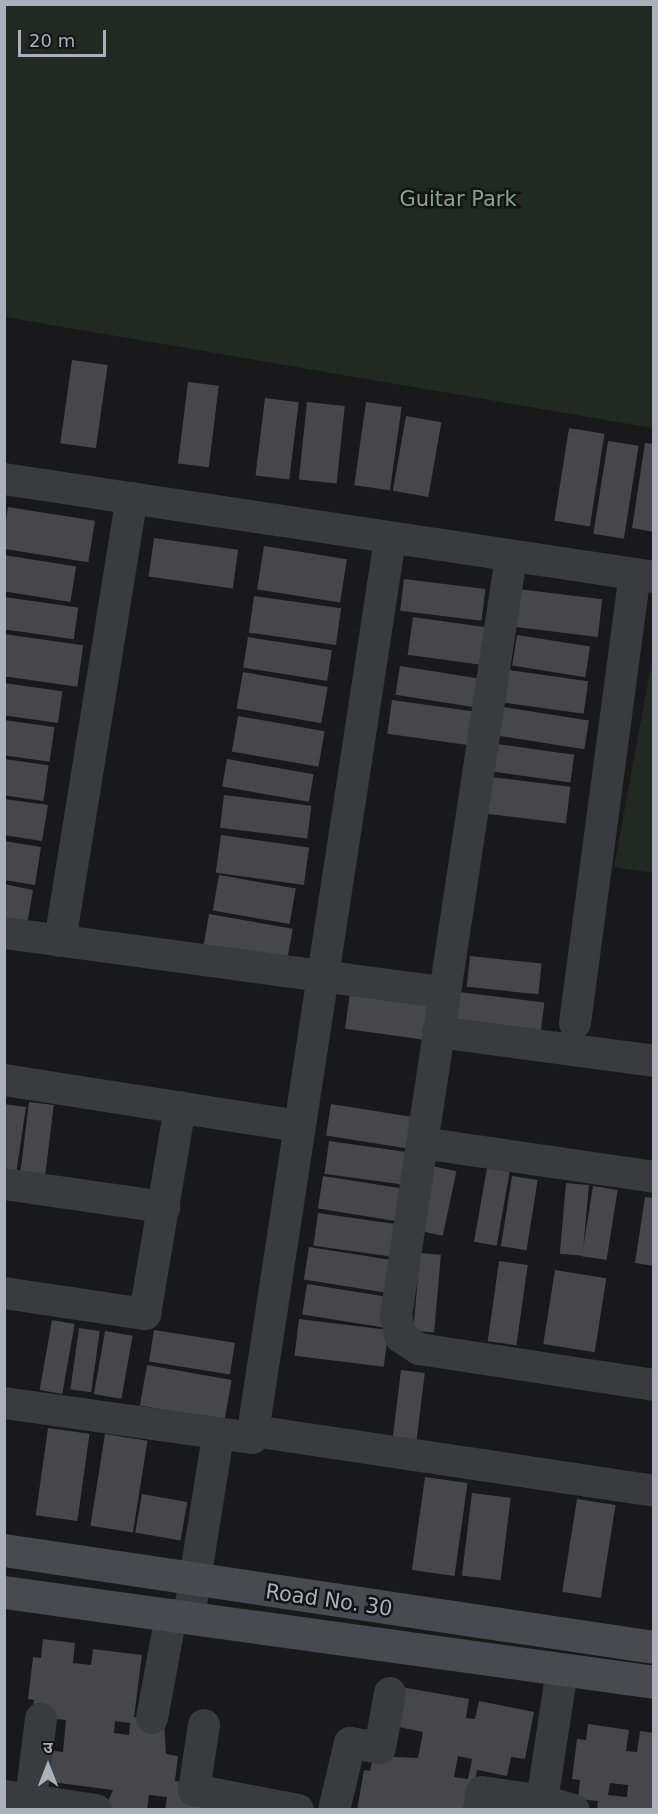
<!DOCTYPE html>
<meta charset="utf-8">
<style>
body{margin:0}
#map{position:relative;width:658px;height:1814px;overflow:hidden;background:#19191b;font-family:"DejaVu Sans","Noto Sans Devanagari",sans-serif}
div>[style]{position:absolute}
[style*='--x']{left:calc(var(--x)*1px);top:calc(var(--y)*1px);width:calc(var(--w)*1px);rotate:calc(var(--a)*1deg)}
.green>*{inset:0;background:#212922}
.building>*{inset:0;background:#46464b;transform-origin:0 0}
.street>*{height:32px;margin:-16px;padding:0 16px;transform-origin:16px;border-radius:16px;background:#3a3b3f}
.secondary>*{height:33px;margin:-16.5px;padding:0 16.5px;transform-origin:16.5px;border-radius:16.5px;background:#484a4f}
span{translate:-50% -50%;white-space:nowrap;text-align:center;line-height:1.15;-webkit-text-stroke:5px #141416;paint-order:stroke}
.park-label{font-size:21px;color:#84a485}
.street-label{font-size:21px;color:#acb0ba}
.frame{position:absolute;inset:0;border:6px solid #acb0ba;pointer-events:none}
.north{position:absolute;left:18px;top:1736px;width:60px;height:60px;-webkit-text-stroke:4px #141416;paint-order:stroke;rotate:0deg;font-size:16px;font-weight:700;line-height:24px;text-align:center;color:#acb0ba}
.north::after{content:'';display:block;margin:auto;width:21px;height:27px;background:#acb0ba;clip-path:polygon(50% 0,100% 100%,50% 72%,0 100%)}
.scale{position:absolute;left:18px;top:30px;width:88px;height:27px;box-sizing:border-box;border:3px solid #acb0ba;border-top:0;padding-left:8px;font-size:18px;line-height:21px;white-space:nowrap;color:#acb0ba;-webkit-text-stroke:4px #141416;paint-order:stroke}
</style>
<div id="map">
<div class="green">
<i style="clip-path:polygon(4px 5px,653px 5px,653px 428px,5px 317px)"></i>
<i style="clip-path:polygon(653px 655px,654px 873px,653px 873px,614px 867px)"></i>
</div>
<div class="building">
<i style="left:72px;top:360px;width:36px;height:84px;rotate:8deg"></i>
<i style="left:188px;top:382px;width:31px;height:82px;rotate:7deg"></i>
<i style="left:265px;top:398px;width:34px;height:78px;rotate:7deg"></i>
<i style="left:307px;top:402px;width:38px;height:78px;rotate:6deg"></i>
<i style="left:366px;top:402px;width:36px;height:84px;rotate:8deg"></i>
<i style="left:406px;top:416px;width:36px;height:76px;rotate:10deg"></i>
<i style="left:569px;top:428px;width:36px;height:94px;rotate:9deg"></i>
<i style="left:608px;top:441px;width:31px;height:94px;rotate:9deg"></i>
<i style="clip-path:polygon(645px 443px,654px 444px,654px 532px,632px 528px)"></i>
<i style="left:8px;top:507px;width:88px;height:42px;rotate:9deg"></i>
<i style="left:154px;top:538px;width:85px;height:39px;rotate:8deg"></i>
<i style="left:264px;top:546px;width:84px;height:44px;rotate:9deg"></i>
<i style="left:4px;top:555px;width:73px;height:36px;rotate:9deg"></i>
<i style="left:404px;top:579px;width:82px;height:32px;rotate:7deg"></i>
<i style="left:518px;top:589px;width:85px;height:38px;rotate:7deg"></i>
<i style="left:254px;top:596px;width:88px;height:37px;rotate:8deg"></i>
<i style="left:4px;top:597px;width:75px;height:32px;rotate:8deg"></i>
<i style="left:413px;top:617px;width:79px;height:38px;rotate:8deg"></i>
<i style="left:4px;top:634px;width:80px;height:42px;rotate:8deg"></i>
<i style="left:517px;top:635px;width:74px;height:31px;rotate:9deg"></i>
<i style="left:248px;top:637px;width:85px;height:31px;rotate:9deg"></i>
<i style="left:400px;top:666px;width:80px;height:29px;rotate:9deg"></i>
<i style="left:509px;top:670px;width:80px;height:33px;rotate:8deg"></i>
<i style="left:243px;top:672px;width:86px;height:37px;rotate:10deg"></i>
<i style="left:4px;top:683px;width:59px;height:32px;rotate:8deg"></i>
<i style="left:392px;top:700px;width:85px;height:34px;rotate:8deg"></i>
<i style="left:503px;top:707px;width:87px;height:29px;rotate:9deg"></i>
<i style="left:238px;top:716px;width:88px;height:36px;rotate:10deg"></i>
<i style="left:4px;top:720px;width:51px;height:35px;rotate:8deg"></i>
<i style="left:498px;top:744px;width:77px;height:28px;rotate:8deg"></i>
<i style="left:4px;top:759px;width:45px;height:36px;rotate:8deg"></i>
<i style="left:227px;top:759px;width:88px;height:28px;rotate:10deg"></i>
<i style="left:491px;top:777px;width:80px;height:37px;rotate:7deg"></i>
<i style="left:224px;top:795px;width:88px;height:33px;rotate:7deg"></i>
<i style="clip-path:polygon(4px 799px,48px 805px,42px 841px,4px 835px)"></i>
<i style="left:221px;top:835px;width:89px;height:38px;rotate:8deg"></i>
<i style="clip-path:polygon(4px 841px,41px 847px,35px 885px,4px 880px)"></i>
<i style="left:219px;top:875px;width:78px;height:36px;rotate:10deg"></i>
<i style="clip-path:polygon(4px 884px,33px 890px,26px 930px,4px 926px)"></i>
<i style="left:209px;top:914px;width:85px;height:38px;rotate:10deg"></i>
<i style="left:470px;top:956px;width:72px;height:31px;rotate:6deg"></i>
<i style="left:459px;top:992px;width:86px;height:36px;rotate:7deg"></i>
<i style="left:350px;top:993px;width:80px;height:36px;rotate:8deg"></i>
<i style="left:29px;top:1102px;width:25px;height:72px;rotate:7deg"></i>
<i style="clip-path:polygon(4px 1104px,26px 1107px,16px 1174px,4px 1172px)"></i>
<i style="left:331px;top:1104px;width:89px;height:32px;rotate:9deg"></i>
<i style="left:329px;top:1141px;width:82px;height:33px;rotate:8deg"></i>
<i style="left:432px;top:1166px;width:25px;height:66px;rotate:12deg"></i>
<i style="left:487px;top:1168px;width:23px;height:75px;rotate:10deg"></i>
<i style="left:323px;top:1176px;width:82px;height:33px;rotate:9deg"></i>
<i style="left:512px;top:1176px;width:26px;height:71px;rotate:9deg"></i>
<i style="left:566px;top:1183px;width:23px;height:71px;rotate:5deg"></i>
<i style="left:593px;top:1186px;width:25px;height:71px;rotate:9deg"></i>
<i style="clip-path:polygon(645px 1197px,654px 1198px,654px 1266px,635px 1263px)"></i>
<i style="left:318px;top:1213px;width:80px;height:33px;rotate:8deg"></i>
<i style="left:309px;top:1247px;width:85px;height:33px;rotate:9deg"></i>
<i style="left:420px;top:1253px;width:21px;height:78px;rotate:5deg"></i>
<i style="left:499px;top:1261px;width:29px;height:81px;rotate:8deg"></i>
<i style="left:555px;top:1270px;width:52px;height:75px;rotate:9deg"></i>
<i style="left:307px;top:1284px;width:81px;height:31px;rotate:9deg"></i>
<i style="left:299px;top:1319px;width:90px;height:37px;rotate:7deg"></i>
<i style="left:52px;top:1320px;width:23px;height:71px;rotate:10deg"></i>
<i style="left:79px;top:1328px;width:21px;height:62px;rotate:8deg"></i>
<i style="left:154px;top:1330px;width:82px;height:32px;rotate:9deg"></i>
<i style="left:105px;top:1331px;width:28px;height:64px;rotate:10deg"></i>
<i style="left:147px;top:1365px;width:86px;height:41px;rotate:10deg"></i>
<i style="left:401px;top:1370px;width:24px;height:74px;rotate:7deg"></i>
<i style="left:48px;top:1428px;width:42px;height:88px;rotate:8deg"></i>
<i style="left:105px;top:1434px;width:43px;height:93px;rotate:9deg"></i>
<i style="left:425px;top:1477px;width:43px;height:94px;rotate:8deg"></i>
<i style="left:472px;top:1493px;width:39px;height:83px;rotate:7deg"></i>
<i style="left:142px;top:1494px;width:46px;height:39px;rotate:10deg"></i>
<i style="left:577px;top:1499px;width:39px;height:94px;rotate:9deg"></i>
<i style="clip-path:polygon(evenodd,43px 1639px,75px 1643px,73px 1663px,91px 1665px,93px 1649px,142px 1655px,134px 1717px,164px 1720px,166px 1754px,178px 1756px,175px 1781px,190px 1783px,203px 1799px,202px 1810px,165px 1810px,167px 1797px,149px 1795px,147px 1810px,104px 1810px,113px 1790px,43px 1781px,47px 1750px,63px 1752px,66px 1720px,32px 1716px,34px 1700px,28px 1699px,33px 1657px,41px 1658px,43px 1639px,115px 1721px,130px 1723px,129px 1735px,114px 1733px,115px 1721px)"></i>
<i style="clip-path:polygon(evenodd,401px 1687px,469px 1699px,466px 1718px,475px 1719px,479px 1701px,534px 1712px,525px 1759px,511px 1757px,507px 1776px,477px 1770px,472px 1798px,466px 1797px,463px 1810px,357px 1810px,364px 1770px,370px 1771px,373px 1756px,418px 1758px,423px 1732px,394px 1726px,401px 1687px,458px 1756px,472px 1759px,468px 1779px,454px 1777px,458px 1756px)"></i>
<i style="clip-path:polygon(evenodd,588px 1724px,629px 1730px,626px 1751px,637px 1752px,640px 1731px,654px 1733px,654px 1810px,597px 1810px,598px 1801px,578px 1799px,580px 1780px,572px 1779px,577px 1739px,586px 1740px,588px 1724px,610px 1783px,628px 1785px,627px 1797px,608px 1795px,610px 1783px)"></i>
</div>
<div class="street">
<i style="--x:4;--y:479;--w:657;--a:8.57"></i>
<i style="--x:511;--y:557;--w:768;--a:98.62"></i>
<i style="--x:396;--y:1316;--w:22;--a:77"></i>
<i style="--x:401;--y:1337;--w:22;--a:34"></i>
<i style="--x:419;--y:1349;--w:238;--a:8.7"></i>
<i style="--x:4;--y:933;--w:443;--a:7.7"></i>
<i style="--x:60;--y:941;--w:449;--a:-80.8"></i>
<i style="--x:575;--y:1023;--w:453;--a:-82.4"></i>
<i style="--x:438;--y:1032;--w:218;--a:7.6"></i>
<i style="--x:4;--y:1080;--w:298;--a:8.9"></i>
<i style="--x:422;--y:1143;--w:234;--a:8.3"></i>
<i style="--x:4;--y:1184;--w:162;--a:8.2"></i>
<i style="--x:4;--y:1293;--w:143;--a:8.5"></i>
<i style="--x:145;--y:1314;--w:210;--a:-80.4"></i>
<i style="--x:4;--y:1403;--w:250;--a:8"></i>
<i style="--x:252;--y:1438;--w:910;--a:-81.27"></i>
<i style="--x:254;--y:1431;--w:404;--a:8.5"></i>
<i style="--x:189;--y:1617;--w:184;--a:-80.9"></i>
<i style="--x:152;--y:1718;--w:105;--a:-79.5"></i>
<i style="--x:204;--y:1725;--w:66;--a:98.7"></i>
<i style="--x:194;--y:1790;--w:106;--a:10.9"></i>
<i style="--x:4;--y:1796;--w:93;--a:8.7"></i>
<i style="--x:31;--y:1799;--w:81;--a:-82.9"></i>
<i style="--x:542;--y:1801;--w:33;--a:16"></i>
<i style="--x:334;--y:1810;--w:69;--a:-76.6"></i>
<i style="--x:350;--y:1743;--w:30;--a:9"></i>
<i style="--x:380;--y:1748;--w:56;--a:-79.7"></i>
<i style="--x:479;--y:1810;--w:18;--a:-81"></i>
<i style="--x:482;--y:1792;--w:61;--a:8.5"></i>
<i style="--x:542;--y:1801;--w:133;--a:-81.3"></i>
</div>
<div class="secondary">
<i style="--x:4;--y:1550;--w:657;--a:8.49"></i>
<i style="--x:4;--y:1592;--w:656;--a:7.88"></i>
</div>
<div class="park-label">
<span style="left:458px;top:199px">Guitar Park</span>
</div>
<div class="street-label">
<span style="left:329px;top:1600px;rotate:8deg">Road No. 30</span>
</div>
<div class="frame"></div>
<div class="north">उ</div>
<div class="scale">20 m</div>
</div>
